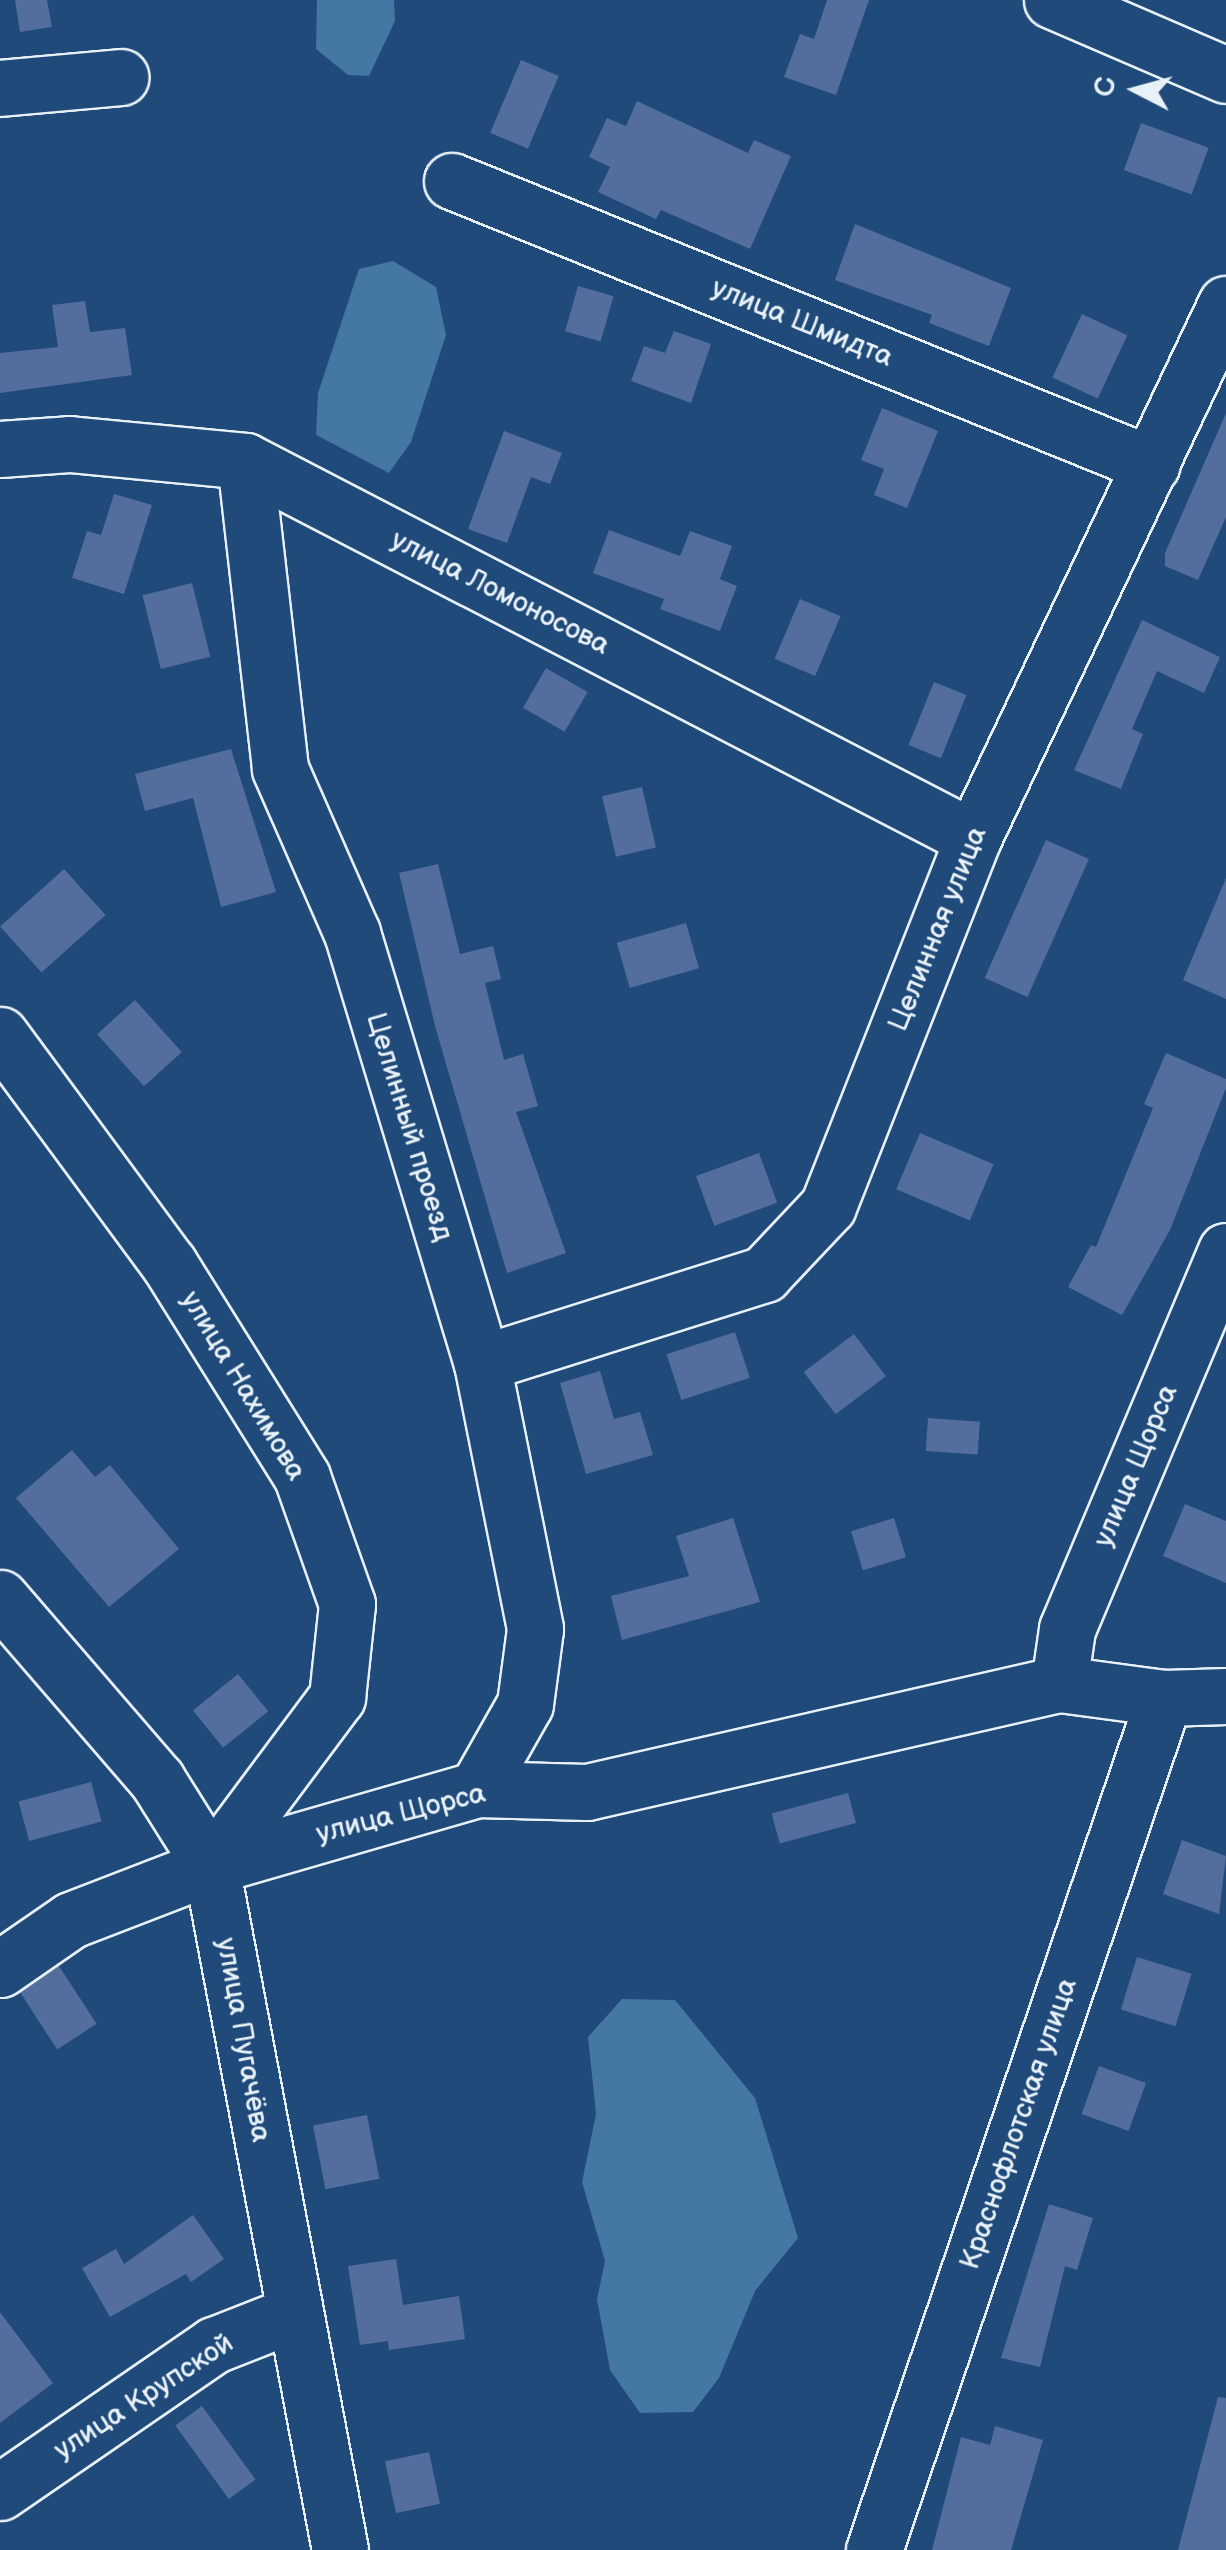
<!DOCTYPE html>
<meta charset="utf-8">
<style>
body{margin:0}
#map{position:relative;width:1226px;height:2550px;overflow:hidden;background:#1f4a7a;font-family:"Balsamiq Sans",sans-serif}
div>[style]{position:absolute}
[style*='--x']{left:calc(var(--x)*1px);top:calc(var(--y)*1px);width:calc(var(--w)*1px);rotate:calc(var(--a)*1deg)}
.water>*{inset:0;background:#4477a1}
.building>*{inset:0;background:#536d9d;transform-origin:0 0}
.roads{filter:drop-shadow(2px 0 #e8f1f8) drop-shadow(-2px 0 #e8f1f8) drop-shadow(0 2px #e8f1f8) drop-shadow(0 -2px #e8f1f8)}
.minor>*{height:55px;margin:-27.5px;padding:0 27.5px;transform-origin:27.5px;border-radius:27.5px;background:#1f4a7a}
span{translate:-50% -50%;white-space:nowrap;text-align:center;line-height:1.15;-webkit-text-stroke:10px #1f4a7a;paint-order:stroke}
.street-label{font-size:28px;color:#e8f1f8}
.north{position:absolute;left:1086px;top:40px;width:100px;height:100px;-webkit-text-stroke:8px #1f4a7a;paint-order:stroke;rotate:276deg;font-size:28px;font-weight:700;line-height:40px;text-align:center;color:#e8f1f8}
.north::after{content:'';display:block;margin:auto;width:35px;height:45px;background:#e8f1f8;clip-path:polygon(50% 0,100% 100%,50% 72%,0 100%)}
</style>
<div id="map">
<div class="water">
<i style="clip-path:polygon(317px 0,394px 0,395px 21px,369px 76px,348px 75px,316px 49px)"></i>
<i style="clip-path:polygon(393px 261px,436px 287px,446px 335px,411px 442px,389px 473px,316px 435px,318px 393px,359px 269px)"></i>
<i style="clip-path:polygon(622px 1999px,675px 2000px,755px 2098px,798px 2238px,755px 2291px,719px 2378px,693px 2412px,640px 2413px,610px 2370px,597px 2299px,605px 2261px,582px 2182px,596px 2114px,588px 2037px)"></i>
</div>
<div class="building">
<i style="clip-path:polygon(15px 0,47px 0,52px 27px,20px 32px)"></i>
<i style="clip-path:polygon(827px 0,869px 0,836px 95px,784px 77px,800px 34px,814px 39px)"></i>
<i style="left:521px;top:60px;width:41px;height:79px;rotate:23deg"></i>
<i style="clip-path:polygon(637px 101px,748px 153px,754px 140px,791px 156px,750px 249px,661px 210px,656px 219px,598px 192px,610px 167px,589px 157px,607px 118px,626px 126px)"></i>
<i style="left:1141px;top:123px;width:72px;height:50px;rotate:20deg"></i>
<i style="clip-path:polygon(855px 224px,1011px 288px,989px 346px,929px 323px,932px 315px,835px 280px)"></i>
<i style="left:578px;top:286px;width:37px;height:47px;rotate:16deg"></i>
<i style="clip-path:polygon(85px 301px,90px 332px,125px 328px,132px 375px,0 393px,0 353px,58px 347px,52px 305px)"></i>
<i style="left:1082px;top:314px;width:50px;height:70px;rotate:25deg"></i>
<i style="clip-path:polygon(674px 331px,711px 344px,691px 403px,631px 381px,644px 346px,665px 353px)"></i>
<i style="clip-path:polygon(882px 408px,938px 431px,907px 508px,874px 495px,884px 469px,861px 460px)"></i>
<i style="clip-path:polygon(1226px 413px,1226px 517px,1198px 580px,1165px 566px,1165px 553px)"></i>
<i style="clip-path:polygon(504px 431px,562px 453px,550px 484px,531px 477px,507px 543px,468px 529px)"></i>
<i style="clip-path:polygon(114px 494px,152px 505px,124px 594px,72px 578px,87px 531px,101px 535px)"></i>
<i style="clip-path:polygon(609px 530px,680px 556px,690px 531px,732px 546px,720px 579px,737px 586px,720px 631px,660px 609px,664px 599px,593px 573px)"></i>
<i style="left:192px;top:583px;width:76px;height:51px;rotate:76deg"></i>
<i style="left:800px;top:599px;width:44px;height:65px;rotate:23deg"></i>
<i style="clip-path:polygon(1142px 620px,1220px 657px,1204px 693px,1157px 671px,1132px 729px,1143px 734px,1121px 789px,1074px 770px)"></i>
<i style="left:546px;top:668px;width:48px;height:46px;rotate:30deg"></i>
<i style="left:934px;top:682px;width:35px;height:68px;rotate:22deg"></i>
<i style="clip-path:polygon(231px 749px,276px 892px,221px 907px,193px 798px,145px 811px,135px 774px)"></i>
<i style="left:642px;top:787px;width:62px;height:41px;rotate:77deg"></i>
<i style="left:1046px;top:840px;width:47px;height:151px;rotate:24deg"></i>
<i style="clip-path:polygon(438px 864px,460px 954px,493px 946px,501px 979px,485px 983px,504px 1060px,523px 1054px,538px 1106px,516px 1112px,566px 1253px,507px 1273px,435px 1026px,399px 873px)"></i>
<i style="left:64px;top:869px;width:62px;height:86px;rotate:48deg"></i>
<i style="clip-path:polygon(1226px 878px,1226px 999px,1183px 980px)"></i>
<i style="left:686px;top:923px;width:47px;height:72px;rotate:74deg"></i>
<i style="left:135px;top:1000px;width:70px;height:51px;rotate:48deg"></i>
<i style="clip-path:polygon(1166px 1053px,1226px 1079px,1226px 1088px,1170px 1230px,1122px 1315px,1068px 1287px,1091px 1245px,1096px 1247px,1153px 1108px,1144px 1104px)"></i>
<i style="left:920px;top:1133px;width:80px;height:61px;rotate:23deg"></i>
<i style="left:759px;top:1153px;width:53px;height:67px;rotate:70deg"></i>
<i style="left:735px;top:1332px;width:48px;height:72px;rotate:72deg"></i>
<i style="left:854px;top:1334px;width:53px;height:63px;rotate:53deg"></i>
<i style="clip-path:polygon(600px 1371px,614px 1419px,640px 1412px,653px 1455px,586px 1474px,560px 1383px)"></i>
<i style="left:928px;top:1418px;width:52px;height:33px;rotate:4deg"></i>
<i style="clip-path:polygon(72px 1450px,95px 1477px,110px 1465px,179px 1549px,109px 1607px,16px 1498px)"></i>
<i style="clip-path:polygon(1185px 1504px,1226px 1521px,1226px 1583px,1163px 1556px)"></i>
<i style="clip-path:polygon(733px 1518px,760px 1602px,622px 1640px,611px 1596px,689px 1576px,676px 1536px)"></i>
<i style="left:894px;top:1518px;width:41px;height:45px;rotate:73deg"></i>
<i style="left:238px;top:1674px;width:48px;height:58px;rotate:51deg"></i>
<i style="left:91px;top:1782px;width:41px;height:75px;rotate:75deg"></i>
<i style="left:848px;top:1793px;width:31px;height:79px;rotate:75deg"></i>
<i style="clip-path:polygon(1182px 1840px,1226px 1856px,1219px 1914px,1163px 1894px)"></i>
<i style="left:1137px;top:1957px;width:57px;height:55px;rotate:17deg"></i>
<i style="left:59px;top:1966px;width:69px;height:47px;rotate:57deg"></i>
<i style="left:1099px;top:2066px;width:50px;height:51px;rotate:20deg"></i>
<i style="left:367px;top:2115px;width:65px;height:55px;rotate:79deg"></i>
<i style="clip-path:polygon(1049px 2204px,1093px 2218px,1077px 2270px,1065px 2266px,1040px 2367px,1001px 2358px)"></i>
<i style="clip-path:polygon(193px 2215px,224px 2259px,191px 2282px,186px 2274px,110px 2317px,82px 2268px,116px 2249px,124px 2264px)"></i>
<i style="clip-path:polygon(396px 2259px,403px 2305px,459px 2296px,465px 2339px,389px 2350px,388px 2341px,360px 2345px,348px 2266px)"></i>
<i style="clip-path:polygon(0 2312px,53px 2383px,0 2423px)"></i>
<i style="clip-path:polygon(1218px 2397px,1226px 2398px,1226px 2550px,1178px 2550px)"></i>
<i style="left:202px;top:2406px;width:91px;height:33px;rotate:54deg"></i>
<i style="clip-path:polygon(995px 2426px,1043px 2440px,1011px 2550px,932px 2550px,961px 2437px,990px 2445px)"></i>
<i style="left:429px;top:2452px;width:53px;height:45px;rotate:78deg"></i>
</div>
<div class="roads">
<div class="minor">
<i style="--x:1052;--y:0;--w:189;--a:23.3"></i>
<i style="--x:0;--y:88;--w:121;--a:-5.2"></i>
<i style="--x:452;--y:181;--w:755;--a:22.08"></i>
<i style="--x:0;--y:449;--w:69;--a:-4.1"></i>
<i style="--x:69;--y:444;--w:177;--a:5.5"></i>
<i style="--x:245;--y:461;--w:820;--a:27.38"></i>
<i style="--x:245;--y:461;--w:310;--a:83.5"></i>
<i style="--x:280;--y:769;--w:179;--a:66.3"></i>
<i style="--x:352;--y:933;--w:449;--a:73.2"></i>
<i style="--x:482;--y:1363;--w:271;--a:78.7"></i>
<i style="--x:535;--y:1629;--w:76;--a:97.6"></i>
<i style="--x:525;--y:1704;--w:98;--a:119.5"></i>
<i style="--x:0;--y:1035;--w:285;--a:53.6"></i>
<i style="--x:169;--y:1264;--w:251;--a:58"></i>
<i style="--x:302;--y:1477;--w:135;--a:70.5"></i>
<i style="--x:347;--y:1604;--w:94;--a:96.1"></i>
<i style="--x:337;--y:1697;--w:211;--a:126.7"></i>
<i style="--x:482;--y:1363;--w:296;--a:-17.5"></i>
<i style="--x:764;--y:1274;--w:93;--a:-46.7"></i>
<i style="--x:828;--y:1206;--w:396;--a:-68.5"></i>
<i style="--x:973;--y:838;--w:591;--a:-64.65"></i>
<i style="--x:0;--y:1598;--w:240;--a:49.2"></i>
<i style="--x:157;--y:1780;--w:102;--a:57.9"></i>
<i style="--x:211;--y:1866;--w:696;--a:79.32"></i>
<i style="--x:1059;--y:1684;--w:56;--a:-81.7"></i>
<i style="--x:1067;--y:1629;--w:410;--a:-67.2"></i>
<i style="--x:0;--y:1969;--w:86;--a:-34.6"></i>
<i style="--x:71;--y:1920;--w:150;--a:-21.1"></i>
<i style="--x:211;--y:1866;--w:277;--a:-16.1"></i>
<i style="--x:477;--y:1789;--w:110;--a:1.6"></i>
<i style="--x:587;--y:1792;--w:484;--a:-12.9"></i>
<i style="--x:1059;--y:1684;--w:106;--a:7.6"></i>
<i style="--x:1164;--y:1698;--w:62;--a:-1.8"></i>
<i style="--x:0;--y:2492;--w:260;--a:-34.5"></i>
<i style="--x:214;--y:2345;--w:85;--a:-21.4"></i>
<i style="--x:874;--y:2550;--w:900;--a:-71.2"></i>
</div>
</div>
<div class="street-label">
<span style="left:802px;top:323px;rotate:22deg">улица Шмидта</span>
<span style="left:500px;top:593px;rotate:27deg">улица Ломоносова</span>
<span style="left:938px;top:929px;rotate:-68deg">Целинная улица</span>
<span style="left:409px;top:1127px;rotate:73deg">Целинный проезд</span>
<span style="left:243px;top:1386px;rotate:59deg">улица Нахимова</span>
<span style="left:1136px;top:1466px;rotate:-67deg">улица Щорса</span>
<span style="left:401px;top:1814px;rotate:-14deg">улица Щорса</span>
<span style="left:243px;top:2040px;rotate:80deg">улица Пугачёва</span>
<span style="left:1019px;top:2124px;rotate:-71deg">Краснофлотская улица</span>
<span style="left:144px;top:2397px;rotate:-33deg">улица Крупской</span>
</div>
<div class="north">С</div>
</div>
